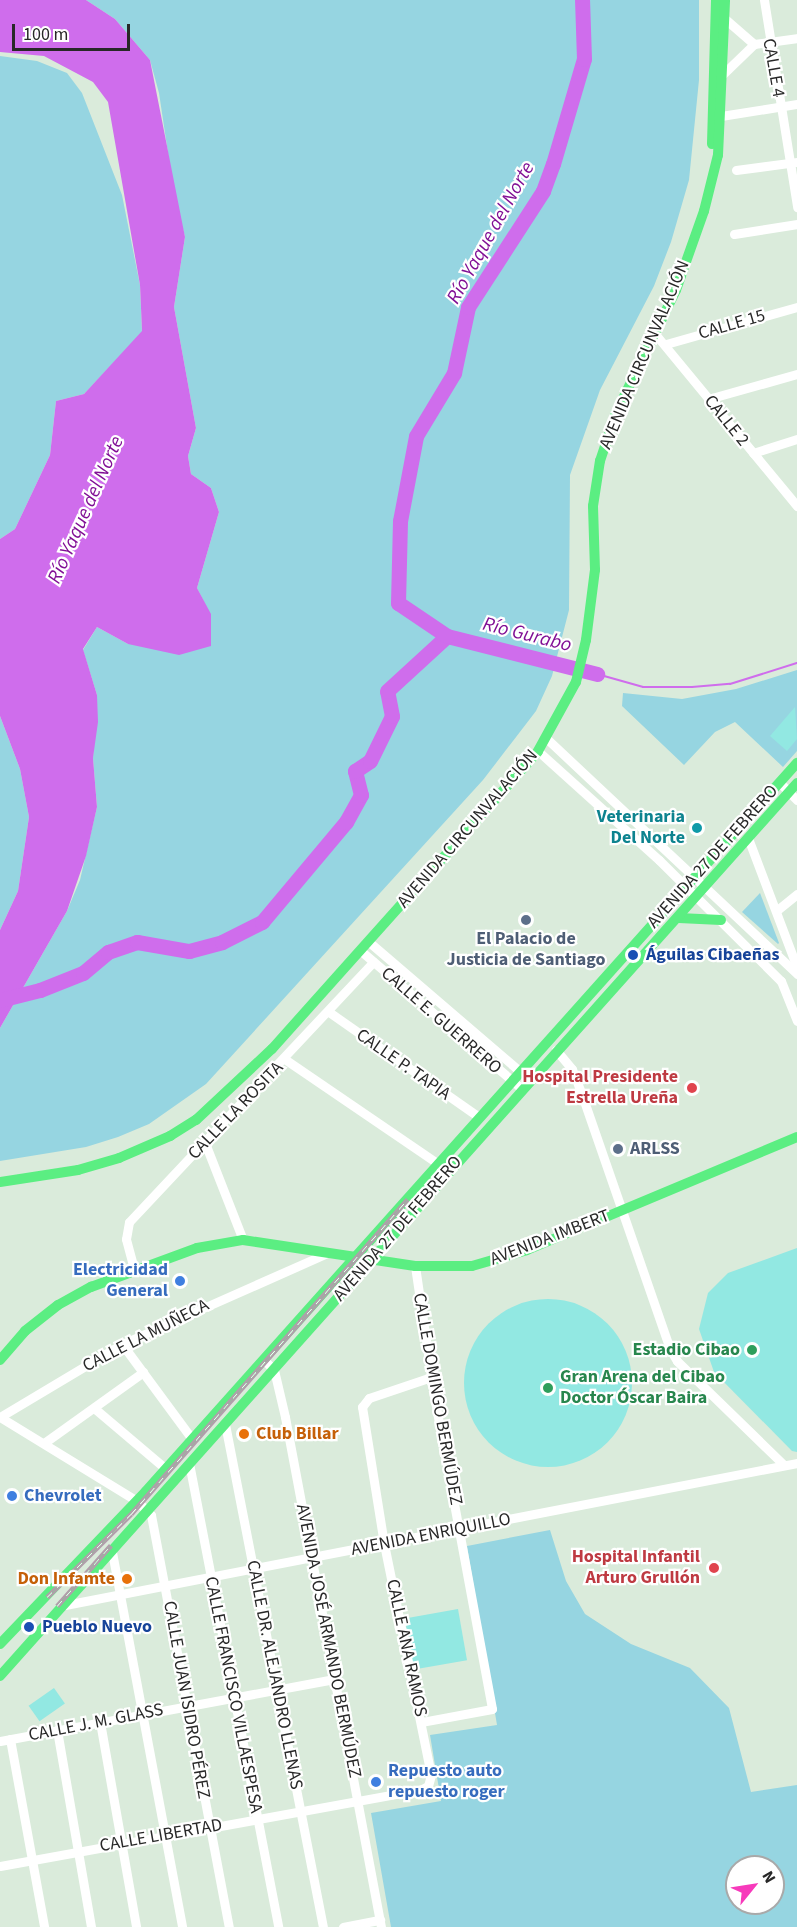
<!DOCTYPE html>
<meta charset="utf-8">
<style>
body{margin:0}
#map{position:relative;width:797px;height:1927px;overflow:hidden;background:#daebdb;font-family:"Source Sans 3",sans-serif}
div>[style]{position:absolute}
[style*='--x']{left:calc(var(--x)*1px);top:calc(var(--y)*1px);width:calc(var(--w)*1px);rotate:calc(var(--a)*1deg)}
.green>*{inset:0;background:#96d5e1}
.pitch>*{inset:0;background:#92e8e2;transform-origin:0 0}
.round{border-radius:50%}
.water>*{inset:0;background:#cf6dec}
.stream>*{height:2px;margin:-1px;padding:0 1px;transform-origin:1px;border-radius:1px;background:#cf6dec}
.river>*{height:15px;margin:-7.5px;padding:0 7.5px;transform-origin:7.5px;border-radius:7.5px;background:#cf6dec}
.minor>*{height:9px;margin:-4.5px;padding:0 4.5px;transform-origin:4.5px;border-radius:4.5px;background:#fff}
.major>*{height:10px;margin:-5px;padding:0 5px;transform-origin:5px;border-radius:5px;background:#5bee82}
.rail>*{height:4.5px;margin-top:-2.25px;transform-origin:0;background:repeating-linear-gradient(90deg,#fff 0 7px,#b29dab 0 14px);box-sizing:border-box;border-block:2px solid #b29dab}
.dots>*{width:16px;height:16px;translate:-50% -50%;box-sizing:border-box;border:3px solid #fff;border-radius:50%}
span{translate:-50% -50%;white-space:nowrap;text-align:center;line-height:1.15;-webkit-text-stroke:4.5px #fff;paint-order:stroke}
.street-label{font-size:18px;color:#282828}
.culture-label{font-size:18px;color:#0d838f;font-weight:700}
.right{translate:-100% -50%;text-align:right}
.service-label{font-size:18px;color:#4e5e75;font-weight:700}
.left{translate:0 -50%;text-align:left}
.transit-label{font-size:18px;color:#164399;font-weight:700}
.health-label{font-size:18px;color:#be3a42;font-weight:700}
.shop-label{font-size:18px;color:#366cbe;font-weight:700}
.leisure-label{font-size:18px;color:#27864d;font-weight:700}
.food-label{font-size:18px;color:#c56008;font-weight:700}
.water-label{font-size:20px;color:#810f95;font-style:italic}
.north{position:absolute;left:725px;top:1855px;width:60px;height:60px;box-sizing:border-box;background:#fff;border:2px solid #a9a9a9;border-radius:50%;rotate:60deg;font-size:16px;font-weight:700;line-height:24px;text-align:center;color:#282828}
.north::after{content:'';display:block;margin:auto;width:21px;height:27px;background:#f73abb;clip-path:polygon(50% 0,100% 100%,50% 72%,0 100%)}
.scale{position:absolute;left:12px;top:24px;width:118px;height:27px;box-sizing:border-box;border:3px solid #282828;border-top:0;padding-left:8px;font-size:18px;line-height:21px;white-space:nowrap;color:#282828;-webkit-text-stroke:4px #fff;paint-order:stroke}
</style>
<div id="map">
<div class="green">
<i style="clip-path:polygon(86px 0,699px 0,699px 80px,689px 180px,671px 242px,654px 286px,600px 390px,570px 475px,569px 610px,552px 676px,536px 711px,483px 780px,206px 1084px,149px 1124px,118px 1137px,86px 1147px,0 1161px,0 1028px,67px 911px,80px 880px,97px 807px,93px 758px,97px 695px,83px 650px,97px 627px,128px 644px,210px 614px,197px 588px,219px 512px,211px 488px,191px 474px,188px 456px,196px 428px,174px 307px,185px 237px,174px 193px,159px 93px,150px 60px,115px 19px)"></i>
<i style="clip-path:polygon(0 56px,37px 61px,67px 73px,82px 93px,122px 195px,140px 285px,142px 332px,84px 394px,56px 401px,50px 455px,15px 529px,0 539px)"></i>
<i style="clip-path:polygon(797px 670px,797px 751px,783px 767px,735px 722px,715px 732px,684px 765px,622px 706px,623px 693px,682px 699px,736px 689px)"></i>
<i style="clip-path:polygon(0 716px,20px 769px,29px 817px,18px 891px,0 930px)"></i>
<i style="clip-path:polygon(760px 893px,779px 943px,778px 944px,742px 912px)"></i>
<i style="clip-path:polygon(evenodd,550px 1530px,566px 1581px,585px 1614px,631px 1644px,690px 1668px,729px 1708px,751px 1792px,797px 1785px,797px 1927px,391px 1927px,371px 1813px,441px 1801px,430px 1735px,497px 1725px,467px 1546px,550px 1530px,737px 1867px,773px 1867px,773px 1903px,737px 1903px,737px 1867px)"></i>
</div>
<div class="pitch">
<i style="clip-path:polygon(795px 707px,797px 739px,787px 751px,770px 736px)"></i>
<i style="clip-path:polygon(797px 1248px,797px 1452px,792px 1451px,714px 1372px,699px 1329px,708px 1293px,728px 1273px)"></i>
<i class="round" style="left:464px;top:1299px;width:168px;height:168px"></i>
<i style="left:458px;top:1609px;width:52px;height:54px;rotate:80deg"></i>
<i style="left:54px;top:1688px;width:19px;height:31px;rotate:55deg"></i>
</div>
<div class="water">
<i style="clip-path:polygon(0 0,86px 0,115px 19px,150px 60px,185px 237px,174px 307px,196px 428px,188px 456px,191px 474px,211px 488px,219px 512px,197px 588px,211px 614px,211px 646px,179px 655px,128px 644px,97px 627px,83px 649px,97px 695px,98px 722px,93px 758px,97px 807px,86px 856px,67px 911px,0 1028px,0 930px,18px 891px,29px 817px,20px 769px,0 716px,0 539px,15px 529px,50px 455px,56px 401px,84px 394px,142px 331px,140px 285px,108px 102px,93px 82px,44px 56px,0 52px)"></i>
</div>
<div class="stream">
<i style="--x:597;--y:674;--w:48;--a:15.8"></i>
<i style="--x:643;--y:687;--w:49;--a:0"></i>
<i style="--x:692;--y:687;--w:38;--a:-5"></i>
<i style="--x:730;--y:684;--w:70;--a:-17.4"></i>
</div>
<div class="river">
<i style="--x:447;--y:636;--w:155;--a:14.2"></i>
<i style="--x:0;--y:1000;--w:41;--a:-14"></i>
<i style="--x:40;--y:990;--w:46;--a:-21.6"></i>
<i style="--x:83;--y:973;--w:33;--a:-40"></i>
<i style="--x:108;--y:952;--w:31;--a:-19"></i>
<i style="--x:137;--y:942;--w:53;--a:9.8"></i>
<i style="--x:189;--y:951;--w:34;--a:-15"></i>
<i style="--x:222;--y:942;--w:45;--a:-26.6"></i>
<i style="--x:262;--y:922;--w:131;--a:-50"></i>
<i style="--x:346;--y:822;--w:31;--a:-61"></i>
<i style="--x:361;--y:795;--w:25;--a:-104"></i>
<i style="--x:355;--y:771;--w:18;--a:-34"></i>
<i style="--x:370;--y:761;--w:50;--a:-63.9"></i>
<i style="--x:392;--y:716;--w:25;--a:-101"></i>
<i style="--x:387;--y:691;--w:81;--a:-42.5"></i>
<i style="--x:447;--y:636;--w:59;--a:-146"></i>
<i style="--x:398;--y:603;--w:82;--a:-88.6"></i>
<i style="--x:400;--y:521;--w:86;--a:-79.3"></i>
<i style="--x:416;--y:436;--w:74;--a:-58.9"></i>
<i style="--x:454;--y:373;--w:67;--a:-78"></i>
<i style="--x:468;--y:307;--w:138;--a:-57.1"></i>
<i style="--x:543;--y:191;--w:29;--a:-70"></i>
<i style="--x:553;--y:164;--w:109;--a:-73.6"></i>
<i style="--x:584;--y:59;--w:59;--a:-91.9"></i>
</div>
<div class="minor">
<i style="--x:764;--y:0;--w:210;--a:80.9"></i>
<i style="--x:724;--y:18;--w:40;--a:41"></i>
<i style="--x:722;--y:75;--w:45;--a:-44.1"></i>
<i style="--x:754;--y:44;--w:43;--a:-7.9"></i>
<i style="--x:721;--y:116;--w:77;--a:-9"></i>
<i style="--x:736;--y:170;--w:62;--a:-7.5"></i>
<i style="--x:734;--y:234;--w:64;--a:-9"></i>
<i style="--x:656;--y:335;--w:222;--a:50.5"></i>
<i style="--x:666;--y:344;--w:136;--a:-15.8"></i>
<i style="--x:708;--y:399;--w:92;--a:-15.7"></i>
<i style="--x:753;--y:453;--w:46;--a:-17.7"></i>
<i style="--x:546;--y:738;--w:345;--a:43.2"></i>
<i style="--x:538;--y:751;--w:163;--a:42"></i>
<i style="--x:659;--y:860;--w:172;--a:44.8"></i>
<i style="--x:781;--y:981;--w:43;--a:68.2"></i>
<i style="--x:780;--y:783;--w:24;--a:45"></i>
<i style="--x:748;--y:838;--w:139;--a:69.3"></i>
<i style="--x:776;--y:911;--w:27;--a:-39"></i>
<i style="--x:369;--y:942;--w:212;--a:40.6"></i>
<i style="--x:361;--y:951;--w:212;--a:40.6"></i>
<i style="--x:329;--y:1012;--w:183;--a:35"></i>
<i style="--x:556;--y:1050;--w:25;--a:50"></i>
<i style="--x:572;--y:1069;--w:31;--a:69"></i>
<i style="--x:583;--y:1098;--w:266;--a:70.9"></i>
<i style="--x:670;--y:1349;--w:14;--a:60"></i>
<i style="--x:677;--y:1361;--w:149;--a:44.2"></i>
<i style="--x:286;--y:1060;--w:183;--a:34.3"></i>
<i style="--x:205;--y:1143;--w:104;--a:68.6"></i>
<i style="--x:415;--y:1266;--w:136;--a:81.6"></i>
<i style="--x:435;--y:1401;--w:313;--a:79.5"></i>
<i style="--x:492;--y:1709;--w:71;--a:169.5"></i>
<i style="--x:134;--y:1269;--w:31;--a:-105"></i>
<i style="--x:126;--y:1239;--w:17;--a:-80"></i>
<i style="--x:129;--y:1222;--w:357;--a:-46.8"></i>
<i style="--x:122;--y:1344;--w:118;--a:53.6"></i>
<i style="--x:264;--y:1360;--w:14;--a:45"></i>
<i style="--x:274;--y:1370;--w:48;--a:76.8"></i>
<i style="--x:285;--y:1417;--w:519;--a:79.34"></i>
<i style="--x:94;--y:1408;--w:94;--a:40.3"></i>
<i style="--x:0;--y:1417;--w:161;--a:31.5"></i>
<i style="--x:137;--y:1501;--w:20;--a:45"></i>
<i style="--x:151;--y:1515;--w:419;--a:79.3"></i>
<i style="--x:0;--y:1417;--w:142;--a:-30.9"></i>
<i style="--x:122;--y:1344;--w:224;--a:-23.9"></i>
<i style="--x:225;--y:1424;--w:512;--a:78.98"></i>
<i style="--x:44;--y:1443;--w:122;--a:-35.6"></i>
<i style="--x:189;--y:1463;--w:472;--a:79.1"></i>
<i style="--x:112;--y:1552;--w:381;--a:79.4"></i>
<i style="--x:65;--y:1605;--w:746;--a:-10.98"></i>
<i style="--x:100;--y:1722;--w:208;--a:80"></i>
<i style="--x:57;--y:1730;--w:200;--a:80.2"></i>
<i style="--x:10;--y:1739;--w:191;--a:79.7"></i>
<i style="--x:0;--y:1741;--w:340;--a:-10.5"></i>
<i style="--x:0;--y:1866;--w:427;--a:-10.3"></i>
<i style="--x:420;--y:1790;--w:9;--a:-27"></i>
<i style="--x:428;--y:1786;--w:11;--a:-75"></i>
<i style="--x:431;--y:1775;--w:236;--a:-101.5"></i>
<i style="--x:384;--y:1544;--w:139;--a:-99.1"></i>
<i style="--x:362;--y:1407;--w:11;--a:-52"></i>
<i style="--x:369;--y:1398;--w:65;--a:-18.7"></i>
<i style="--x:343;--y:1927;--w:38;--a:-11"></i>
</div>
<div class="major">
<i style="--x:712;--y:144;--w:144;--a:-88.4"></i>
<i style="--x:679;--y:918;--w:42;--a:2.7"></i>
<i style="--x:0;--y:1182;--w:79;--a:-8.7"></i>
<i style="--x:78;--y:1170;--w:43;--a:-16.3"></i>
<i style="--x:119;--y:1158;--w:56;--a:-23.3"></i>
<i style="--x:170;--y:1136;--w:31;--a:-32"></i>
<i style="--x:196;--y:1120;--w:104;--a:-43.1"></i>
<i style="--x:272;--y:1049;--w:399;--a:-48.2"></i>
<i style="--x:538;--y:751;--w:79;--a:-61.2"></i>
<i style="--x:576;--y:682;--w:43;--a:-76.6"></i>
<i style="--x:586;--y:640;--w:71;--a:-82.7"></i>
<i style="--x:595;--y:570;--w:64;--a:-91.8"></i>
<i style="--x:593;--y:506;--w:46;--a:-81.2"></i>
<i style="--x:600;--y:461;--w:51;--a:-71.6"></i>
<i style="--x:616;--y:413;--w:137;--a:-64"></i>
<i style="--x:676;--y:290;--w:84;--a:-70.5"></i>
<i style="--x:704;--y:211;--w:58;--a:-76"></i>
<i style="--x:718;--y:155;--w:155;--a:-87.4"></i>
<i style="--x:0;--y:1360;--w:38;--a:-49"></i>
<i style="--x:25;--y:1331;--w:42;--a:-38.2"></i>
<i style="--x:58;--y:1305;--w:38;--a:-29"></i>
<i style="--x:91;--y:1287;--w:113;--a:-20.2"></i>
<i style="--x:197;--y:1248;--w:47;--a:-9.9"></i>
<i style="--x:243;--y:1240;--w:174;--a:8.6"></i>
<i style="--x:415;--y:1266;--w:57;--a:0"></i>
<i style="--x:472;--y:1266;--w:57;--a:-16.2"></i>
<i style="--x:527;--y:1250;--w:293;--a:-22.7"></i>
<i style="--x:0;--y:1644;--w:211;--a:-46.3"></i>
<i style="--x:146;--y:1491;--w:977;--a:-48.2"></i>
<i style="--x:0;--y:1676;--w:1197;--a:-48.25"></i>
</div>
<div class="rail">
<i style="--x:47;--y:1597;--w:118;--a:-44.7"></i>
<i style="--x:131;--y:1514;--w:419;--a:-48.7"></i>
<i style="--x:57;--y:1606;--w:81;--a:-48.5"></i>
</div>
<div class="dots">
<i style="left:697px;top:828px;background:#0f9aa8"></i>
<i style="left:526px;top:920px;background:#5c6f8a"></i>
<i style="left:633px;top:955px;background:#1a4fb4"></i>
<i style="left:692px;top:1088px;background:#e0444e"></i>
<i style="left:618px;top:1149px;background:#5c6f8a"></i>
<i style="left:180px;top:1281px;background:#3f7fe0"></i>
<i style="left:752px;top:1350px;background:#2e9e5b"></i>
<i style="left:548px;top:1388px;background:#2e9e5b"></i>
<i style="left:244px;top:1434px;background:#e8710a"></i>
<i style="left:12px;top:1496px;background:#3f7fe0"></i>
<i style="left:714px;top:1568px;background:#e0444e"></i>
<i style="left:127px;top:1579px;background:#e8710a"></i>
<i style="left:29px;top:1627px;background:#1a4fb4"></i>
<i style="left:376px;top:1782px;background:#3f7fe0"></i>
</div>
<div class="street-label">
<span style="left:773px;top:68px;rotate:80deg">CALLE 4</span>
<span style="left:732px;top:325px;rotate:-16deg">CALLE 15</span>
<span style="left:645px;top:355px;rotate:-67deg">AVENIDA CIRCUNVALACIÓN</span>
<span style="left:726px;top:421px;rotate:51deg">CALLE 2</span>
<span style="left:468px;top:829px;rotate:-49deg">AVENIDA CIRCUNVALACIÓN</span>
<span style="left:713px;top:857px;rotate:-48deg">AVENIDA 27 DE FEBRERO</span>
<span style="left:441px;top:1021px;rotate:41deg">CALLE E. GUERRERO</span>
<span style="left:403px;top:1065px;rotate:35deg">CALLE P. TAPIA</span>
<span style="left:236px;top:1111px;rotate:-46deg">CALLE LA ROSITA</span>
<span style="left:398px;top:1229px;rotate:-49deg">AVENIDA 27 DE FEBRERO</span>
<span style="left:550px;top:1238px;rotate:-21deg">AVENIDA IMBERT</span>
<span style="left:146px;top:1336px;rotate:-27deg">CALLE LA MUÑECA</span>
<span style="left:437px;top:1399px;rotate:80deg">CALLE DOMINGO BERMÚDEZ</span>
<span style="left:431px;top:1535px;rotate:-11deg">AVENIDA ENRIQUILLO</span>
<span style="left:328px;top:1641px;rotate:79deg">AVENIDA JOSÉ ARMANDO BERMÚDEZ</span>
<span style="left:406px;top:1648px;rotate:78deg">CALLE ANA RAMOS</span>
<span style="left:274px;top:1675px;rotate:79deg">CALLE DR. ALEJANDRO LLENAS</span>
<span style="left:233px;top:1695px;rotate:79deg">CALLE FRANCISCO VILLAESPESA</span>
<span style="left:186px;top:1700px;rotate:80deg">CALLE JUAN ISIDRO PÉREZ</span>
<span style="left:96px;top:1723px;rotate:-11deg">CALLE J. M. GLASS</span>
<span style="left:161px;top:1836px;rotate:-10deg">CALLE LIBERTAD</span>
</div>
<div class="culture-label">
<span class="right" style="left:685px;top:828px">Veterinaria<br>Del Norte</span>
</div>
<div class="service-label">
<span style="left:526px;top:950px">El Palacio de<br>Justicia de Santiago</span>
<span class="left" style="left:630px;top:1149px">ARLSS</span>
</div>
<div class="transit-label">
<span class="left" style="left:646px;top:955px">Águilas Cibaeñas</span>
<span class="left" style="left:42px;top:1627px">Pueblo Nuevo</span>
</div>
<div class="health-label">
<span class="right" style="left:678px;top:1088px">Hospital Presidente<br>Estrella Ureña</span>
<span class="right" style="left:700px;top:1568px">Hospital Infantil<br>Arturo Grullón</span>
</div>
<div class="shop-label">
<span class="right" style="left:168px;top:1281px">Electricidad<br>General</span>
<span class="left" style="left:24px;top:1496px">Chevrolet</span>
<span class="left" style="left:388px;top:1782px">Repuesto auto<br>repuesto roger</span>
</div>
<div class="leisure-label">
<span class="right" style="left:740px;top:1350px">Estadio Cibao</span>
<span class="left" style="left:560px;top:1388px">Gran Arena del Cibao<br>Doctor Óscar Baira</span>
</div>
<div class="food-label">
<span class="left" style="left:256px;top:1434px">Club Billar</span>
<span class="right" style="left:115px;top:1579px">Don Infamte</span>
</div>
<div class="water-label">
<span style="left:491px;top:233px;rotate:-61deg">Río Yaque del Norte</span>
<span style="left:86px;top:510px;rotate:-66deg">Río Yaque del Norte</span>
<span style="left:527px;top:635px;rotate:14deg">Río Gurabo</span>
</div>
<div class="north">N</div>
<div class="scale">100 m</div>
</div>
